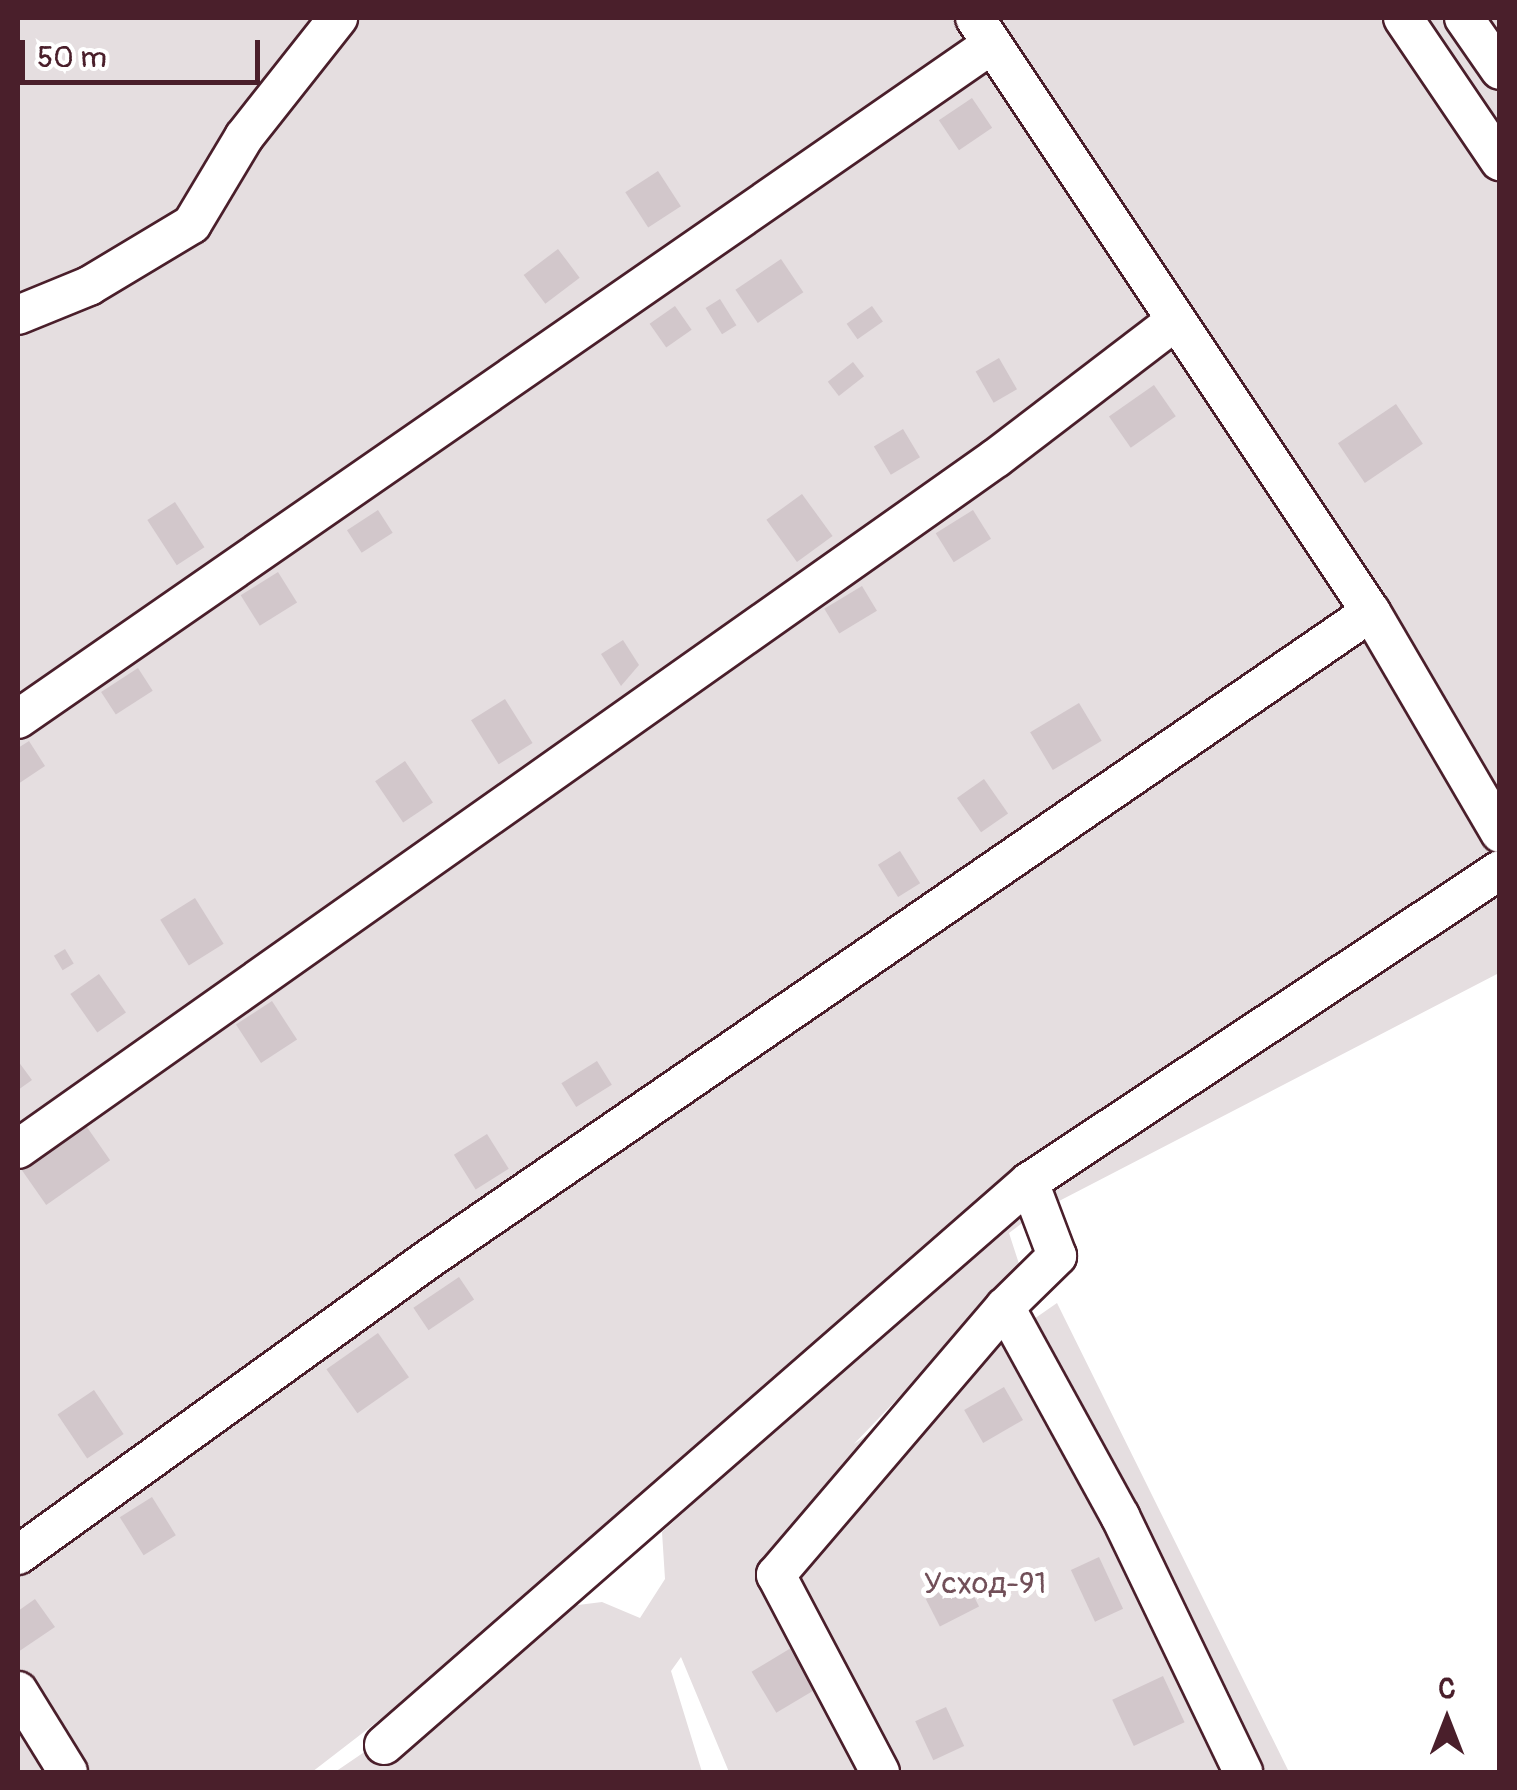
<!DOCTYPE html>
<meta charset="utf-8">
<style>
body{margin:0}
#map{position:relative;width:1517px;height:1790px;overflow:hidden;background:#fff;font-family:Pangolin,sans-serif}
div>[style]{position:absolute}
[style*='--x']{left:calc(var(--x)*1px);top:calc(var(--y)*1px);width:calc(var(--w)*1px);rotate:calc(var(--a)*1deg)}
.green>*{inset:0;background:#e5dee0}
.building>*{inset:0;background:#d2c7cb;transform-origin:0 0}
.roads{filter:drop-shadow(2px 0 #4a1f2b) drop-shadow(-2px 0 #4a1f2b) drop-shadow(0 2px #4a1f2b) drop-shadow(0 -2px #4a1f2b)}
.minor>*{height:38px;margin:-19px;padding:0 19px;transform-origin:19px;border-radius:19px;background:#fff}
span{translate:-50% -50%;white-space:nowrap;text-align:center;line-height:1.15;-webkit-text-stroke:10px #fff;paint-order:stroke}
.park-label{font-size:30px;color:#714f58}
.frame{position:absolute;inset:0;border:20px solid #4a1f2b;pointer-events:none}
.north{position:absolute;left:1397px;top:1670px;width:100px;height:100px;-webkit-text-stroke:8px #fff;paint-order:stroke;rotate:0deg;font-size:28px;font-weight:700;line-height:40px;text-align:center;color:#4a1f2b}
.north::after{content:'';display:block;margin:auto;width:35px;height:45px;background:#4a1f2b;clip-path:polygon(50% 0,100% 100%,50% 72%,0 100%)}
.scale{position:absolute;left:20px;top:40px;width:240px;height:45px;box-sizing:border-box;border:5px solid #4a1f2b;border-top:0;padding-left:12px;font-size:30px;line-height:35px;white-space:nowrap;color:#4a1f2b;-webkit-text-stroke:8px #fff;paint-order:stroke}
</style>
<div id="map">
<div class="green">
<i style="clip-path:polygon(18px 18px,1499px 18px,1499px 973px,1034px 1214px,1009px 1233px,1021px 1270px,854px 1444px,1057px 1303px,1289px 1772px,729px 1772px,681px 1657px,671px 1671px,702px 1772px,335px 1772px,533px 1637px,562px 1607px,602px 1602px,640px 1618px,665px 1579px,662px 1532px,895px 1322px,312px 1772px,18px 1772px)"></i>
</div>
<div class="building">
<i style="left:972px;top:98px;width:36px;height:40px;rotate:56deg"></i>
<i style="left:658px;top:171px;width:42px;height:39px;rotate:57deg"></i>
<i style="left:558px;top:249px;width:36px;height:43px;rotate:53deg"></i>
<i style="left:781px;top:259px;width:40px;height:55px;rotate:56deg"></i>
<i style="left:720px;top:299px;width:31px;height:17px;rotate:58deg"></i>
<i style="left:675px;top:306px;width:29px;height:31px;rotate:55deg"></i>
<i style="left:872px;top:306px;width:19px;height:31px;rotate:55deg"></i>
<i style="left:999px;top:358px;width:36px;height:27px;rotate:60deg"></i>
<i style="left:853px;top:362px;width:18px;height:32px;rotate:52deg"></i>
<i style="left:1154px;top:385px;width:38px;height:55px;rotate:55deg"></i>
<i style="left:1396px;top:404px;width:48px;height:70px;rotate:56deg"></i>
<i style="left:903px;top:429px;width:33px;height:34px;rotate:59deg"></i>
<i style="left:802px;top:494px;width:52px;height:44px;rotate:54deg"></i>
<i style="left:175px;top:502px;width:54px;height:33px;rotate:57deg"></i>
<i style="left:378px;top:510px;width:27px;height:37px;rotate:57deg"></i>
<i style="left:973px;top:510px;width:34px;height:44px;rotate:58deg"></i>
<i style="left:278px;top:572px;width:36px;height:44px;rotate:58deg"></i>
<i style="left:862px;top:586px;width:29px;height:44px;rotate:59deg"></i>
<i style="clip-path:polygon(623px 640px,639px 665px,621px 686px,601px 654px)"></i>
<i style="left:138px;top:668px;width:27px;height:44px;rotate:57deg"></i>
<i style="left:505px;top:699px;width:52px;height:40px;rotate:58deg"></i>
<i style="left:1079px;top:703px;width:44px;height:57px;rotate:59deg"></i>
<i style="clip-path:polygon(29px 741px,45px 766px,18px 784px,18px 748px)"></i>
<i style="left:405px;top:761px;width:50px;height:36px;rotate:56deg"></i>
<i style="left:984px;top:779px;width:42px;height:33px;rotate:55deg"></i>
<i style="left:900px;top:851px;width:38px;height:26px;rotate:58deg"></i>
<i style="left:195px;top:898px;width:54px;height:41px;rotate:58deg"></i>
<i style="left:65px;top:949px;width:17px;height:13px;rotate:59deg"></i>
<i style="left:99px;top:974px;width:47px;height:35px;rotate:55deg"></i>
<i style="left:272px;top:1001px;width:46px;height:43px;rotate:57deg"></i>
<i style="clip-path:polygon(18px 1061px,32px 1080px,18px 1090px)"></i>
<i style="left:597px;top:1061px;width:28px;height:42px;rotate:58deg"></i>
<i style="left:82px;top:1120px;width:49px;height:78px;rotate:55deg"></i>
<i style="left:487px;top:1134px;width:41px;height:39px;rotate:58deg"></i>
<i style="left:459px;top:1277px;width:27px;height:55px;rotate:56deg"></i>
<i style="left:378px;top:1333px;width:54px;height:63px;rotate:55deg"></i>
<i style="left:1004px;top:1387px;width:38px;height:46px;rotate:60deg"></i>
<i style="left:94px;top:1390px;width:53px;height:44px;rotate:56deg"></i>
<i style="left:152px;top:1497px;width:45px;height:38px;rotate:58deg"></i>
<i style="left:1099px;top:1557px;width:57px;height:31px;rotate:65deg"></i>
<i style="left:965px;top:1579px;width:31px;height:44px;rotate:63deg"></i>
<i style="clip-path:polygon(35px 1599px,55px 1627px,18px 1652px,18px 1611px)"></i>
<i style="left:791px;top:1648px;width:48px;height:46px;rotate:59deg"></i>
<i style="left:1163px;top:1676px;width:51px;height:56px;rotate:65deg"></i>
<i style="left:946px;top:1707px;width:43px;height:34px;rotate:65deg"></i>
</div>
<div class="roads">
<div class="minor">
<i style="--x:975;--y:18;--w:714;--a:56.31"></i>
<i style="--x:1371;--y:612;--w:256;--a:59.7"></i>
<i style="--x:1403;--y:18;--w:173;--a:55.9"></i>
<i style="--x:1464;--y:18;--w:63;--a:55.3"></i>
<i style="--x:18;--y:315;--w:77;--a:-22.2"></i>
<i style="--x:89;--y:286;--w:120;--a:-31"></i>
<i style="--x:192;--y:224;--w:101;--a:-59.1"></i>
<i style="--x:244;--y:137;--w:152;--a:-51.7"></i>
<i style="--x:18;--y:719;--w:1185;--a:-34.72"></i>
<i style="--x:18;--y:1149;--w:1197;--a:-35.24"></i>
<i style="--x:996;--y:458;--w:225;--a:-37.4"></i>
<i style="--x:1005;--y:1307;--w:73;--a:-44.4"></i>
<i style="--x:1057;--y:1256;--w:79;--a:-110.7"></i>
<i style="--x:18;--y:1555;--w:508;--a:-35.79"></i>
<i style="--x:430;--y:1258;--w:1141;--a:-34.47"></i>
<i style="--x:18;--y:1691;--w:95;--a:58.3"></i>
<i style="--x:384;--y:1745;--w:856;--a:-41.12"></i>
<i style="--x:1029;--y:1182;--w:565;--a:-33.52"></i>
<i style="--x:880;--y:1772;--w:223;--a:-117.8"></i>
<i style="--x:776;--y:1575;--w:353;--a:-49.5"></i>
<i style="--x:1005;--y:1307;--w:239;--a:61.2"></i>
<i style="--x:1120;--y:1516;--w:284;--a:64.3"></i>
</div>
</div>
<div class="park-label">
<span style="left:985px;top:1584px">Усход-91</span>
</div>
<div class="frame"></div>
<div class="north">С</div>
<div class="scale">50 m</div>
</div>
